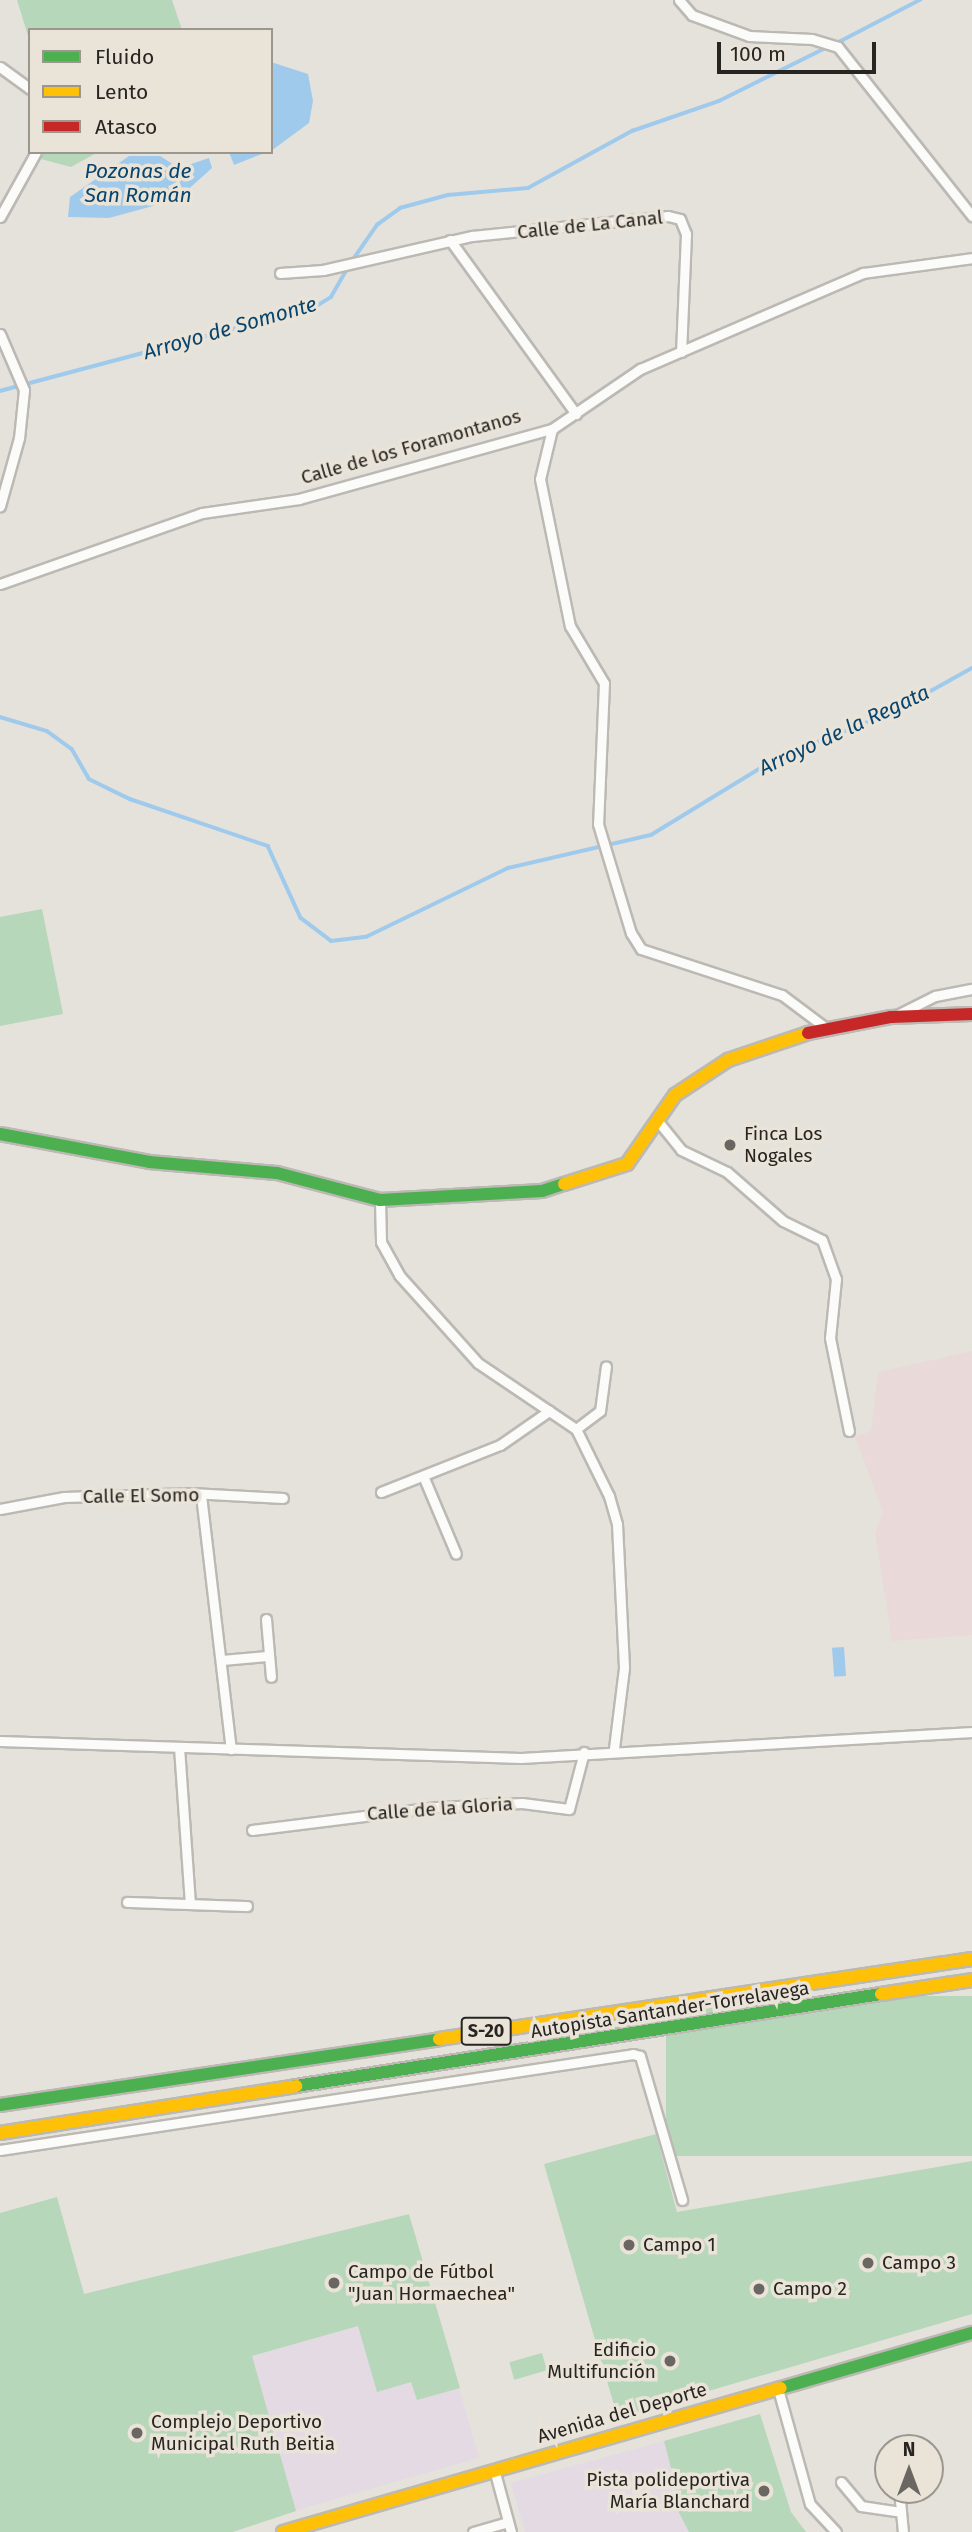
<!DOCTYPE html>
<meta charset="utf-8">
<style>
body{margin:0}
#map{position:relative;width:972px;height:2532px;overflow:hidden;background:#e5e2dc;font-family:"Fira Sans",sans-serif}
div>[style]{position:absolute}
[style*='--x']{left:calc(var(--x)*1px);top:calc(var(--y)*1px);width:calc(var(--w)*1px);rotate:calc(var(--a)*1deg)}
.industrial>*{inset:0;background:#e9d9d9}
.education>*{inset:0;background:#e3dae3;transform-origin:0 0}
.green>*{inset:0;background:#b6d7b9;transform-origin:0 0}
.water>*{inset:0;background:#a0caec;transform-origin:0 0}
.stream>*{height:3.5px;margin:-1.75px;padding:0 1.75px;transform-origin:1.75px;border-radius:1.75px;background:#a0caec}
.roads{filter:drop-shadow(2px 0 #bcb9b4) drop-shadow(-2px 0 #bcb9b4) drop-shadow(0 2px #bcb9b4) drop-shadow(0 -2px #bcb9b4)}
.street>*{height:9px;margin:-4.5px;padding:0 4.5px;transform-origin:4.5px;border-radius:4.5px;background:#fbfbfa}
.fast>*{height:12px;margin:-6px;padding:0 6px;transform-origin:6px;border-radius:6px;background:#4caf50}
.slow>*{height:12px;margin:-6px;padding:0 6px;transform-origin:6px;border-radius:6px;background:#ffc107}
.jam>*{height:12px;margin:-6px;padding:0 6px;transform-origin:6px;border-radius:6px;background:#c62828}
.dots>*{width:19px;height:19px;translate:-50% -50%;box-sizing:border-box;border:4px solid #e9e3d8;border-radius:50%}
span{translate:-50% -50%;white-space:nowrap;text-align:center;line-height:1.15;-webkit-text-stroke:7px #e9e3d8;paint-order:stroke}
.shield-label span{padding:2px 5px;background:#e9e3d8;border:2px solid;border-radius:5px;-webkit-text-stroke-width:0}
.shield-label{font-size:18px;color:#272421;font-weight:700}
.street-label{font-size:19px;color:#272421}
.poi-label{font-size:19px;color:#272421}
.left{translate:0 -50%;text-align:left}
.right{translate:-100% -50%;text-align:right}
.water-label{font-size:21px;color:#07456e;font-style:italic}
.legend{position:absolute;left:28px;top:28px;width:245px;height:126px;box-sizing:border-box;background:#e9e3d8;border:2px solid #9b978f;margin:0;padding:9px 12px;list-style:none;font-size:21px;color:#272421}
.legend li{display:flex;align-items:center;gap:14px;height:35px}
.legend b{width:35px;border:2px solid #9b978f}
.north{position:absolute;left:874px;top:2434px;width:70px;height:70px;box-sizing:border-box;background:#e9e3d8;border:2px solid #9b978f;border-radius:50%;rotate:0deg;font-size:19px;font-weight:700;line-height:28px;text-align:center;color:#272421}
.north::after{content:'';display:block;margin:auto;width:24px;height:32px;background:#6a6662;clip-path:polygon(50% 0,100% 100%,50% 72%,0 100%)}
.scale{position:absolute;left:717px;top:42px;width:159px;height:32px;box-sizing:border-box;border:4px solid #272421;border-top:0;padding-left:9px;font-size:21px;line-height:24px;white-space:nowrap;color:#272421;-webkit-text-stroke:5px #e9e3d8;paint-order:stroke}
</style>
<div id="map">
<div class="industrial">
<i style="clip-path:polygon(972px 1351px,972px 1635px,892px 1641px,875px 1533px,883px 1512px,855px 1437px,871px 1431px,878px 1372px)"></i>
</div>
<div class="education">
<i style="left:435px;top:2304px;width:160px;height:191px;rotate:74deg"></i>
<i style="clip-path:polygon(664px 2441px,689px 2532px,525px 2532px,511px 2483px)"></i>
</div>
<div class="green">
<i style="clip-path:polygon(17px 0,172px 0,182px 30px,30px 30px,30px 42px)"></i>
<i style="clip-path:polygon(44px 152px,98px 152px,71px 167px,41px 159px)"></i>
<i style="clip-path:polygon(42px 909px,63px 1014px,0 1026px,0 917px)"></i>
<i style="left:972px;top:1996px;width:160px;height:306px;rotate:90deg"></i>
<i style="clip-path:polygon(656px 2134px,677px 2212px,972px 2161px,972px 2314px,630px 2414px,628px 2408px,616px 2412px,544px 2164px)"></i>
<i style="clip-path:polygon(57px 2197px,84px 2294px,409px 2214px,460px 2388px,417px 2400px,411px 2382px,377px 2392px,358px 2326px,252px 2356px,296px 2511px,233px 2532px,0 2532px,0 2213px)"></i>
<i style="left:542px;top:2353px;width:18px;height:34px;rotate:74deg"></i>
<i style="clip-path:polygon(760px 2414px,791px 2512px,806px 2532px,689px 2532px,673px 2501px,679px 2499px,664px 2441px)"></i>
</div>
<div class="water">
<i style="clip-path:polygon(271px 62px,308px 74px,313px 101px,309px 123px,271px 151px)"></i>
<i style="clip-path:polygon(229px 152px,267px 152px,234px 165px)"></i>
<i style="clip-path:polygon(129px 156px,160px 156px,179px 168px,209px 158px,212px 168px,183px 194px,153px 206px,109px 218px,68px 217px,70px 197px)"></i>
<i style="left:844px;top:1647px;width:29px;height:12px;rotate:86deg"></i>
</div>
<div class="stream">
<i style="--x:835;--y:44;--w:96;--a:-27.4"></i>
<i style="--x:352;--y:261;--w:44;--a:-55.2"></i>
<i style="--x:377;--y:225;--w:29;--a:-36"></i>
<i style="--x:400;--y:208;--w:50;--a:-15.2"></i>
<i style="--x:448;--y:195;--w:80;--a:-5"></i>
<i style="--x:528;--y:188;--w:119;--a:-28.7"></i>
<i style="--x:632;--y:131;--w:92;--a:-19"></i>
<i style="--x:719;--y:101;--w:122;--a:-26.4"></i>
<i style="--x:0;--y:391;--w:324;--a:-14.9"></i>
<i style="--x:313;--y:308;--w:21;--a:-31"></i>
<i style="--x:331;--y:297;--w:34;--a:-60"></i>
<i style="--x:0;--y:717;--w:49;--a:16.6"></i>
<i style="--x:47;--y:731;--w:31;--a:36"></i>
<i style="--x:72;--y:749;--w:34;--a:60"></i>
<i style="--x:89;--y:779;--w:46;--a:26"></i>
<i style="--x:130;--y:799;--w:146;--a:18.8"></i>
<i style="--x:268;--y:846;--w:79;--a:65.4"></i>
<i style="--x:301;--y:918;--w:38;--a:37"></i>
<i style="--x:331;--y:941;--w:35;--a:-7"></i>
<i style="--x:366;--y:937;--w:158;--a:-25.9"></i>
<i style="--x:508;--y:868;--w:147;--a:-13"></i>
<i style="--x:651;--y:835;--w:148;--a:-31.4"></i>
<i style="--x:777;--y:758;--w:125;--a:-21.6"></i>
<i style="--x:893;--y:712;--w:90;--a:-29.1"></i>
</div>
<div class="roads">
<div class="street">
<i style="--x:679;--y:0;--w:20;--a:49"></i>
<i style="--x:692;--y:15;--w:61;--a:20.2"></i>
<i style="--x:749;--y:36;--w:63;--a:2.7"></i>
<i style="--x:812;--y:39;--w:27;--a:17"></i>
<i style="--x:838;--y:47;--w:216;--a:51.6"></i>
<i style="--x:0;--y:67;--w:37;--a:36"></i>
<i style="--x:0;--y:217;--w:74;--a:-61"></i>
<i style="--x:450;--y:240;--w:215;--a:54.1"></i>
<i style="--x:280;--y:273;--w:43;--a:-4"></i>
<i style="--x:323;--y:270;--w:153;--a:-12.9"></i>
<i style="--x:472;--y:236;--w:197;--a:-5.8"></i>
<i style="--x:668;--y:216;--w:12;--a:14"></i>
<i style="--x:680;--y:219;--w:16;--a:68"></i>
<i style="--x:686;--y:234;--w:118;--a:92.4"></i>
<i style="--x:0;--y:334;--w:61;--a:66.8"></i>
<i style="--x:24;--y:390;--w:48;--a:95.9"></i>
<i style="--x:19;--y:438;--w:71;--a:105.6"></i>
<i style="--x:552;--y:429;--w:51;--a:103.5"></i>
<i style="--x:540;--y:479;--w:150;--a:78.5"></i>
<i style="--x:570;--y:626;--w:66;--a:59.2"></i>
<i style="--x:604;--y:683;--w:141;--a:92.4"></i>
<i style="--x:598;--y:824;--w:114;--a:73.2"></i>
<i style="--x:631;--y:933;--w:19;--a:58"></i>
<i style="--x:641;--y:949;--w:148;--a:18.1"></i>
<i style="--x:782;--y:995;--w:55;--a:36.9"></i>
<i style="--x:0;--y:584;--w:214;--a:-19.4"></i>
<i style="--x:202;--y:513;--w:98;--a:-8.2"></i>
<i style="--x:299;--y:499;--w:263;--a:-15.5"></i>
<i style="--x:552;--y:429;--w:107;--a:-34.3"></i>
<i style="--x:640;--y:369;--w:243;--a:-23.3"></i>
<i style="--x:863;--y:273;--w:110;--a:-7.8"></i>
<i style="--x:895;--y:1016;--w:45;--a:-26.6"></i>
<i style="--x:935;--y:996;--w:38;--a:-11"></i>
<i style="--x:657;--y:1120;--w:38;--a:51"></i>
<i style="--x:681;--y:1150;--w:51;--a:25.6"></i>
<i style="--x:727;--y:1172;--w:74;--a:41.2"></i>
<i style="--x:783;--y:1221;--w:43;--a:26"></i>
<i style="--x:822;--y:1240;--w:41;--a:70.3"></i>
<i style="--x:836;--y:1279;--w:59;--a:95.8"></i>
<i style="--x:830;--y:1338;--w:95;--a:78.5"></i>
<i style="--x:380;--y:1200;--w:42;--a:88.6"></i>
<i style="--x:381;--y:1242;--w:38;--a:61"></i>
<i style="--x:399;--y:1275;--w:118;--a:48.1"></i>
<i style="--x:478;--y:1363;--w:118;--a:34"></i>
<i style="--x:576;--y:1429;--w:75;--a:63.8"></i>
<i style="--x:609;--y:1496;--w:29;--a:74"></i>
<i style="--x:617;--y:1524;--w:144;--a:87.2"></i>
<i style="--x:624;--y:1668;--w:81;--a:97.1"></i>
<i style="--x:576;--y:1429;--w:30;--a:-37"></i>
<i style="--x:600;--y:1411;--w:45;--a:-82.4"></i>
<i style="--x:424;--y:1478;--w:82;--a:67.2"></i>
<i style="--x:381;--y:1492;--w:128;--a:-21.6"></i>
<i style="--x:500;--y:1445;--w:60;--a:-34.8"></i>
<i style="--x:201;--y:1495;--w:256;--a:83.3"></i>
<i style="--x:0;--y:1509;--w:65;--a:-10.6"></i>
<i style="--x:64;--y:1497;--w:127;--a:-1.8"></i>
<i style="--x:191;--y:1493;--w:92;--a:3.1"></i>
<i style="--x:266;--y:1619;--w:58;--a:85.1"></i>
<i style="--x:222;--y:1660;--w:45;--a:-5.1"></i>
<i style="--x:0;--y:1741;--w:521;--a:1.87"></i>
<i style="--x:521;--y:1758;--w:452;--a:-3.3"></i>
<i style="--x:179;--y:1747;--w:157;--a:86"></i>
<i style="--x:252;--y:1830;--w:186;--a:-7.1"></i>
<i style="--x:437;--y:1807;--w:85;--a:-2.7"></i>
<i style="--x:522;--y:1803;--w:47;--a:7.3"></i>
<i style="--x:569;--y:1809;--w:59;--a:-75.3"></i>
<i style="--x:127;--y:1902;--w:120;--a:1.9"></i>
<i style="--x:0;--y:2150;--w:640;--a:-8.62"></i>
<i style="--x:633;--y:2054;--w:7;--a:16"></i>
<i style="--x:640;--y:2056;--w:150;--a:73.7"></i>
<i style="--x:778;--y:2389;--w:119;--a:74.5"></i>
<i style="--x:810;--y:2504;--w:38;--a:47"></i>
<i style="--x:494;--y:2469;--w:65;--a:74.9"></i>
<i style="--x:841;--y:2482;--w:31;--a:50"></i>
<i style="--x:861;--y:2506;--w:40;--a:8.5"></i>
<i style="--x:899;--y:2490;--w:42;--a:84.6"></i>
<i style="--x:473;--y:2532;--w:36;--a:-16"></i>
</div>
<div class="fast">
<i style="--x:0;--y:1134;--w:152;--a:10.6"></i>
<i style="--x:149;--y:1162;--w:128;--a:4.9"></i>
<i style="--x:277;--y:1173;--w:106;--a:14.7"></i>
<i style="--x:380;--y:1200;--w:162;--a:-3.2"></i>
<i style="--x:542;--y:1191;--w:23;--a:-18"></i>
<i style="--x:296;--y:2086;--w:592;--a:-8.94"></i>
<i style="--x:0;--y:2105;--w:444;--a:-8.5"></i>
<i style="--x:781;--y:2388;--w:199;--a:-16.1"></i>
</div>
<div class="slow">
<i style="--x:564;--y:1184;--w:66;--a:-17.6"></i>
<i style="--x:627;--y:1164;--w:84;--a:-55.2"></i>
<i style="--x:675;--y:1095;--w:64;--a:-33.4"></i>
<i style="--x:728;--y:1060;--w:84;--a:-18.6"></i>
<i style="--x:881;--y:1994;--w:92;--a:-8.7"></i>
<i style="--x:439;--y:2039;--w:539;--a:-8.54"></i>
<i style="--x:0;--y:2133;--w:300;--a:-9"></i>
<i style="--x:283;--y:2532;--w:518;--a:-16.13"></i>
</div>
<div class="jam">
<i style="--x:808;--y:1033;--w:85;--a:-10.9"></i>
<i style="--x:891;--y:1017;--w:81;--a:-2.1"></i>
</div>
</div>
<div class="dots">
<i style="left:730px;top:1145px;background:#6a6662"></i>
<i style="left:629px;top:2245px;background:#6a6662"></i>
<i style="left:868px;top:2263px;background:#6a6662"></i>
<i style="left:334px;top:2283px;background:#6a6662"></i>
<i style="left:759px;top:2289px;background:#6a6662"></i>
<i style="left:670px;top:2361px;background:#6a6662"></i>
<i style="left:137px;top:2433px;background:#6a6662"></i>
<i style="left:764px;top:2491px;background:#6a6662"></i>
</div>
<div class="shield-label">
<span style="left:486px;top:2031px">S-20</span>
</div>
<div class="street-label">
<span style="left:590px;top:225px;rotate:-6deg">Calle de La Canal</span>
<span style="left:411px;top:447px;rotate:-16deg">Calle de los Foramontanos</span>
<span style="left:141px;top:1496px;rotate:-1deg">Calle El Somo</span>
<span style="left:440px;top:1809px;rotate:-4deg">Calle de la Gloria</span>
<span style="left:670px;top:2010px;rotate:-9deg">Autopista Santander-Torrelavega</span>
<span style="left:622px;top:2413px;rotate:-16deg">Avenida del Deporte</span>
</div>
<div class="poi-label">
<span class="left" style="left:744px;top:1145px">Finca Los<br>Nogales</span>
<span class="left" style="left:643px;top:2245px">Campo 1</span>
<span class="left" style="left:882px;top:2263px">Campo 3</span>
<span class="left" style="left:348px;top:2283px">Campo de Fútbol<br>"Juan Hormaechea"</span>
<span class="left" style="left:773px;top:2289px">Campo 2</span>
<span class="right" style="left:656px;top:2361px">Edificio<br>Multifunción</span>
<span class="left" style="left:151px;top:2433px">Complejo Deportivo<br>Municipal Ruth Beitia</span>
<span class="right" style="left:750px;top:2491px">Pista polideportiva<br>María Blanchard</span>
</div>
<div class="water-label">
<span style="left:138px;top:183px">Pozonas de<br>San Román</span>
<span style="left:230px;top:328px;rotate:-16deg">Arroyo de Somonte</span>
<span style="left:844px;top:730px;rotate:-25deg">Arroyo de la Regata</span>
</div>
<ul class="legend">
<li><b style="height:9px;background:#4caf50"></b>Fluido</li>
<li><b style="height:9px;background:#ffc107"></b>Lento</li>
<li><b style="height:9px;background:#c62828"></b>Atasco</li>
</ul>
<div class="north">N</div>
<div class="scale">100 m</div>
</div>
